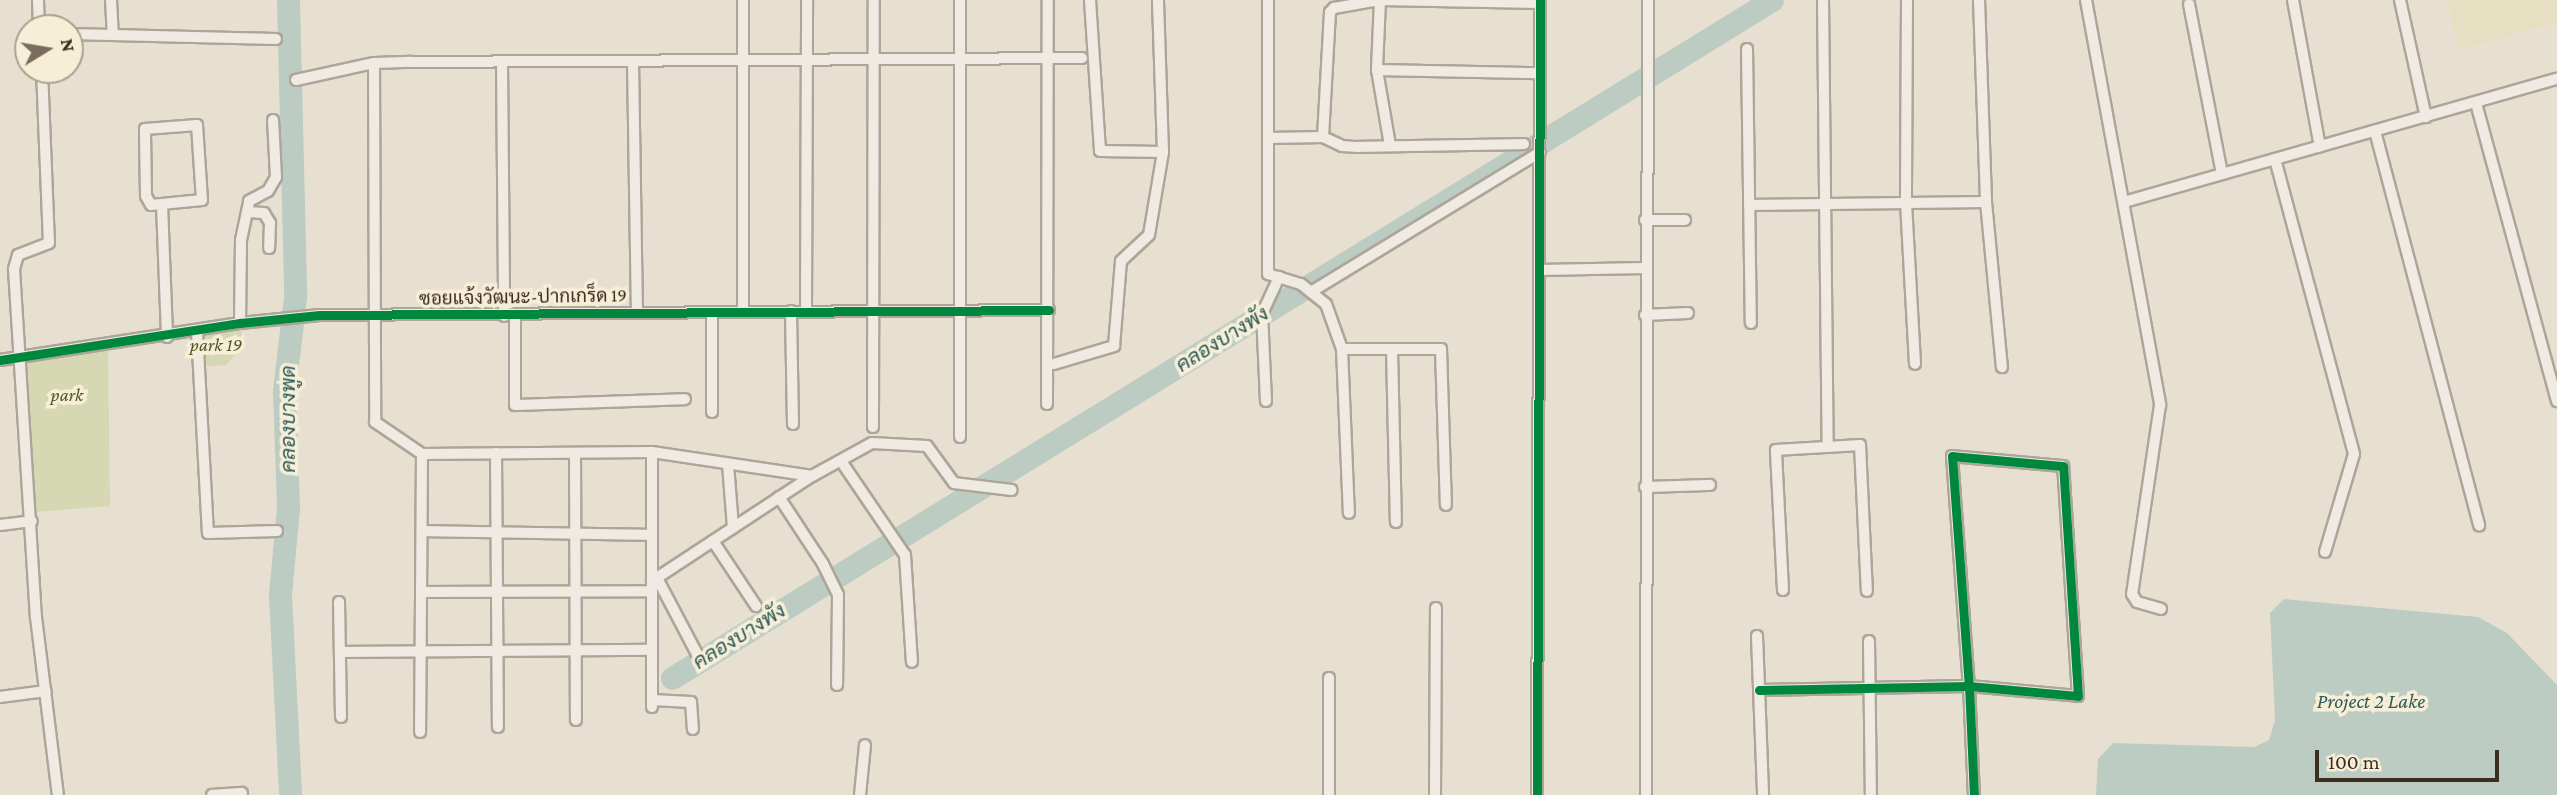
<!DOCTYPE html>
<meta charset="utf-8">
<style>
body{margin:0}
#map{position:relative;width:2557px;height:795px;overflow:hidden;background:#e7e0d1;font-family:"Crimson Pro",Sarabun,serif}
div>[style]{position:absolute}
[style*='--x']{left:calc(var(--x)*1px);top:calc(var(--y)*1px);width:calc(var(--w)*1px);rotate:calc(var(--a)*1deg)}
.farmland>*{inset:0;background:#e6dfc2}
.green>*{inset:0;background:#d6d7b3}
.water>*{inset:0;background:#bcccc2}
.river>*{height:23px;margin:-11.5px;padding:0 11.5px;transform-origin:11.5px;border-radius:11.5px;background:#bcccc2}
.roads{filter:drop-shadow(2px 0 #ada599) drop-shadow(-2px 0 #ada599) drop-shadow(0 2px #ada599) drop-shadow(0 -2px #ada599)}
.minor>*{height:10px;margin:-5px;padding:0 5px;transform-origin:5px;border-radius:5px;background:#efebe3}
.cycleway>*{height:9px;margin:-4.5px;padding:0 4.5px;transform-origin:4.5px;border-radius:4.5px;background:#00873e}
span{translate:-50% -50%;white-space:nowrap;text-align:center;line-height:1.15;-webkit-text-stroke:7px #f7eed8;paint-order:stroke}
.street-label{font-size:19px;color:#3d2e20}
.park-label{font-size:19px;color:#4d5a26;font-style:italic}
.water-label{font-size:21px;color:#2f5d5a;font-style:italic}
.north{position:absolute;left:14px;top:14px;width:70px;height:70px;box-sizing:border-box;background:#f7eed8;border:2px solid #ada18e;border-radius:50%;rotate:79deg;font-size:19px;font-weight:700;line-height:28px;text-align:center;color:#3d2e20}
.north::after{content:'';display:block;margin:auto;width:24px;height:32px;background:#786c5e;clip-path:polygon(50% 0,100% 100%,50% 72%,0 100%)}
.scale{position:absolute;left:2315px;top:750px;width:184px;height:32px;box-sizing:border-box;border:4px solid #3d2e20;border-top:0;padding-left:9px;font-size:21px;line-height:24px;white-space:nowrap;color:#3d2e20;-webkit-text-stroke:5px #f7eed8;paint-order:stroke}
</style>
<div id="map">
<div class="farmland">
<i style="clip-path:polygon(2447px 0,2557px 0,2557px 22px,2459px 50px)"></i>
</div>
<div class="green">
<i style="clip-path:polygon(240px 323px,244px 345px,226px 365px,194px 367px,193px 329px)"></i>
<i style="clip-path:polygon(108px 349px,110px 506px,35px 512px,30px 414px,13px 351px)"></i>
</div>
<div class="water">
<i style="clip-path:polygon(2284px 599px,2478px 617px,2507px 633px,2557px 685px,2557px 795px,2096px 795px,2098px 759px,2113px 743px,2254px 747px,2269px 740px,2275px 720px,2270px 613px)"></i>
</div>
<div class="river">
<i style="--x:288;--y:0;--w:297;--a:88.6"></i>
<i style="--x:295;--y:297;--w:95;--a:96.7"></i>
<i style="--x:284;--y:391;--w:117;--a:88"></i>
<i style="--x:288;--y:508;--w:87;--a:95.3"></i>
<i style="--x:280;--y:595;--w:200;--a:87.1"></i>
<i style="--x:672;--y:678;--w:1292;--a:-31.65"></i>
</div>
<div class="roads">
<div class="minor">
<i style="--x:38;--y:0;--w:28;--a:88"></i>
<i style="--x:111;--y:0;--w:35;--a:87"></i>
<i style="--x:743;--y:0;--w:311;--a:90"></i>
<i style="--x:960;--y:0;--w:437;--a:90"></i>
<i style="--x:1090;--y:0;--w:151;--a:86.2"></i>
<i style="--x:1100;--y:151;--w:63;--a:0.9"></i>
<i style="--x:1268;--y:0;--w:274;--a:90"></i>
<i style="--x:1268;--y:274;--w:34;--a:17"></i>
<i style="--x:1301;--y:284;--w:32;--a:39"></i>
<i style="--x:1326;--y:304;--w:48;--a:70.4"></i>
<i style="--x:1342;--y:349;--w:164;--a:87.6"></i>
<i style="--x:1380;--y:0;--w:70;--a:92.5"></i>
<i style="--x:1377;--y:70;--w:76;--a:80.2"></i>
<i style="--x:1823;--y:0;--w:445;--a:89.4"></i>
<i style="--x:1907;--y:0;--w:203;--a:90.3"></i>
<i style="--x:1906;--y:203;--w:161;--a:86.8"></i>
<i style="--x:1979;--y:0;--w:202;--a:88"></i>
<i style="--x:1986;--y:202;--w:166;--a:84.5"></i>
<i style="--x:2086;--y:0;--w:412;--a:79.6"></i>
<i style="--x:2160;--y:405;--w:191;--a:98.4"></i>
<i style="--x:2132;--y:594;--w:9;--a:58"></i>
<i style="--x:2137;--y:602;--w:25;--a:16"></i>
<i style="--x:2293;--y:0;--w:149;--a:79.6"></i>
<i style="--x:2400;--y:0;--w:120;--a:77.5"></i>
<i style="--x:2189;--y:4;--w:173;--a:79"></i>
<i style="--x:70;--y:34;--w:206;--a:1.4"></i>
<i style="--x:1747;--y:49;--w:274;--a:89.2"></i>
<i style="--x:633;--y:61;--w:252;--a:89.1"></i>
<i style="--x:502;--y:62;--w:254;--a:89.5"></i>
<i style="--x:374;--y:63;--w:359;--a:89.8"></i>
<i style="--x:375;--y:422;--w:57;--a:34.2"></i>
<i style="--x:422;--y:454;--w:278;--a:90.4"></i>
<i style="--x:42;--y:70;--w:173;--a:87.7"></i>
<i style="--x:49;--y:243;--w:33;--a:159"></i>
<i style="--x:18;--y:255;--w:15;--a:106"></i>
<i style="--x:14;--y:269;--w:349;--a:86.4"></i>
<i style="--x:36;--y:617;--w:179;--a:83"></i>
<i style="--x:1377;--y:70;--w:163;--a:1.1"></i>
<i style="--x:296;--y:80;--w:80;--a:-12.3"></i>
<i style="--x:374;--y:63;--w:37;--a:-2"></i>
<i style="--x:411;--y:62;--w:671;--a:-0.34"></i>
<i style="--x:2476;--y:103;--w:309;--a:74.8"></i>
<i style="--x:197;--y:125;--w:75;--a:86.2"></i>
<i style="--x:202;--y:200;--w:51;--a:174.4"></i>
<i style="--x:151;--y:205;--w:10;--a:-119"></i>
<i style="--x:146;--y:196;--w:67;--a:-90.9"></i>
<i style="--x:145;--y:129;--w:52;--a:-4.4"></i>
<i style="--x:2375;--y:131;--w:408;--a:75.2"></i>
<i style="--x:1323;--y:137;--w:125;--a:-86.8"></i>
<i style="--x:1330;--y:12;--w:6;--a:-45"></i>
<i style="--x:1334;--y:8;--w:47;--a:-9.9"></i>
<i style="--x:1380;--y:0;--w:160;--a:1.1"></i>
<i style="--x:1269;--y:138;--w:54;--a:-1.1"></i>
<i style="--x:1323;--y:137;--w:21;--a:25"></i>
<i style="--x:1342;--y:146;--w:16;--a:4"></i>
<i style="--x:1358;--y:147;--w:166;--a:-1"></i>
<i style="--x:2275;--y:159;--w:305;--a:75"></i>
<i style="--x:2354;--y:454;--w:102;--a:106.5"></i>
<i style="--x:2124;--y:202;--w:450;--a:-15.9"></i>
<i style="--x:162;--y:205;--w:132;--a:87.8"></i>
<i style="--x:1749;--y:205;--w:237;--a:-0.7"></i>
<i style="--x:247;--y:212;--w:17;--a:3"></i>
<i style="--x:264;--y:213;--w:12;--a:59"></i>
<i style="--x:270;--y:223;--w:25;--a:92"></i>
<i style="--x:1645;--y:220;--w:40;--a:0"></i>
<i style="--x:1539;--y:270;--w:106;--a:-1.1"></i>
<i style="--x:1311;--y:292;--w:268;--a:-31.4"></i>
<i style="--x:791;--y:311;--w:113;--a:89"></i>
<i style="--x:806;--y:311;--w:311;--a:-89.8"></i>
<i style="--x:712;--y:312;--w:100;--a:90"></i>
<i style="--x:515;--y:315;--w:90;--a:90"></i>
<i style="--x:515;--y:405;--w:170;--a:-2"></i>
<i style="--x:1645;--y:315;--w:43;--a:-2.7"></i>
<i style="--x:240;--y:323;--w:83;--a:-89.3"></i>
<i style="--x:241;--y:240;--w:40;--a:-78"></i>
<i style="--x:249;--y:201;--w:21;--a:-28"></i>
<i style="--x:268;--y:191;--w:16;--a:-60"></i>
<i style="--x:276;--y:177;--w:57;--a:-93"></i>
<i style="--x:197;--y:331;--w:202;--a:86.9"></i>
<i style="--x:208;--y:533;--w:69;--a:-1.7"></i>
<i style="--x:1342;--y:349;--w:99;--a:0"></i>
<i style="--x:1441;--y:349;--w:156;--a:88.2"></i>
<i style="--x:1392;--y:350;--w:172;--a:88.7"></i>
<i style="--x:0;--y:360;--w:243;--a:-8.8"></i>
<i style="--x:240;--y:323;--w:80;--a:-5.7"></i>
<i style="--x:320;--y:315;--w:729;--a:-0.39"></i>
<i style="--x:1054;--y:364;--w:63;--a:-16.7"></i>
<i style="--x:1114;--y:346;--w:85;--a:-85.3"></i>
<i style="--x:1121;--y:261;--w:38;--a:-43"></i>
<i style="--x:1149;--y:235;--w:84;--a:-80.4"></i>
<i style="--x:1163;--y:152;--w:152;--a:-91.9"></i>
<i style="--x:1266;--y:401;--w:87;--a:-92.6"></i>
<i style="--x:1262;--y:314;--w:41;--a:-65.3"></i>
<i style="--x:1047;--y:404;--w:404;--a:-89.9"></i>
<i style="--x:873;--y:427;--w:427;--a:-89.9"></i>
<i style="--x:496;--y:453;--w:274;--a:89.6"></i>
<i style="--x:575;--y:453;--w:267;--a:89.8"></i>
<i style="--x:422;--y:454;--w:230;--a:-0.5"></i>
<i style="--x:652;--y:452;--w:162;--a:8.5"></i>
<i style="--x:841;--y:461;--w:114;--a:55.8"></i>
<i style="--x:905;--y:555;--w:107;--a:86.3"></i>
<i style="--x:728;--y:464;--w:64;--a:85.5"></i>
<i style="--x:1645;--y:487;--w:65;--a:-1.8"></i>
<i style="--x:779;--y:497;--w:80;--a:56.7"></i>
<i style="--x:823;--y:564;--w:34;--a:64"></i>
<i style="--x:838;--y:595;--w:90;--a:90.6"></i>
<i style="--x:0;--y:525;--w:32;--a:-7"></i>
<i style="--x:422;--y:531;--w:230;--a:1"></i>
<i style="--x:713;--y:541;--w:78;--a:56.5"></i>
<i style="--x:657;--y:578;--w:86;--a:62.2"></i>
<i style="--x:652;--y:581;--w:191;--a:-33.3"></i>
<i style="--x:812;--y:476;--w:68;--a:-28.8"></i>
<i style="--x:872;--y:443;--w:55;--a:3.1"></i>
<i style="--x:927;--y:446;--w:46;--a:53.9"></i>
<i style="--x:954;--y:483;--w:58;--a:6.9"></i>
<i style="--x:1783;--y:590;--w:140;--a:-92.9"></i>
<i style="--x:1776;--y:450;--w:84;--a:-3.4"></i>
<i style="--x:1860;--y:445;--w:146;--a:87.3"></i>
<i style="--x:421;--y:592;--w:231;--a:-0.2"></i>
<i style="--x:339;--y:602;--w:115;--a:89"></i>
<i style="--x:1757;--y:636;--w:159;--a:87.8"></i>
<i style="--x:1869;--y:641;--w:154;--a:89.3"></i>
<i style="--x:340;--y:652;--w:312;--a:-0.4"></i>
<i style="--x:1329;--y:678;--w:117;--a:90"></i>
<i style="--x:1759;--y:690;--w:210;--a:-1.1"></i>
<i style="--x:1969;--y:686;--w:109;--a:5.2"></i>
<i style="--x:2078;--y:696;--w:230;--a:-93.7"></i>
<i style="--x:2063;--y:466;--w:111;--a:-174.9"></i>
<i style="--x:1952;--y:456;--w:231;--a:85.8"></i>
<i style="--x:1969;--y:686;--w:109;--a:87.4"></i>
<i style="--x:0;--y:697;--w:46;--a:-7.4"></i>
<i style="--x:652;--y:700;--w:39;--a:3"></i>
<i style="--x:691;--y:702;--w:27;--a:86"></i>
<i style="--x:652;--y:707;--w:255;--a:-90"></i>
<i style="--x:212;--y:795;--w:30;--a:-4"></i>
<i style="--x:860;--y:795;--w:50;--a:-84.3"></i>
<i style="--x:1435;--y:795;--w:187;--a:-89.7"></i>
<i style="--x:1537;--y:795;--w:795;--a:-89.78"></i>
<i style="--x:1646;--y:795;--w:795;--a:-89.86"></i>
</div>
</div>
<div class="cycleway">
<i style="--x:0;--y:360;--w:243;--a:-8.8"></i>
<i style="--x:240;--y:323;--w:80;--a:-5.7"></i>
<i style="--x:320;--y:315;--w:729;--a:-0.39"></i>
<i style="--x:1759;--y:690;--w:210;--a:-1.1"></i>
<i style="--x:1969;--y:686;--w:109;--a:5.2"></i>
<i style="--x:2078;--y:696;--w:230;--a:-93.7"></i>
<i style="--x:2063;--y:466;--w:111;--a:-174.9"></i>
<i style="--x:1952;--y:456;--w:231;--a:85.8"></i>
<i style="--x:1969;--y:686;--w:109;--a:87.4"></i>
<i style="--x:1537;--y:795;--w:795;--a:-89.78"></i>
</div>
<div class="street-label">
<span style="left:523px;top:297px;rotate:-1deg">ซอยแจ้งวัฒนะ-ปากเกร็ด 19</span>
</div>
<div class="park-label">
<span style="left:216px;top:345px">park 19</span>
<span style="left:67px;top:395px">park</span>
</div>
<div class="water-label">
<span style="left:1222px;top:339px;rotate:-32deg">คลองบางพัง</span>
<span style="left:288px;top:419px;rotate:-90deg">คลองบางพูด</span>
<span style="left:739px;top:636px;rotate:-32deg">คลองบางพัง</span>
<span style="left:2371px;top:701px">Project 2 Lake</span>
</div>
<div class="north">N</div>
<div class="scale">100 m</div>
</div>
